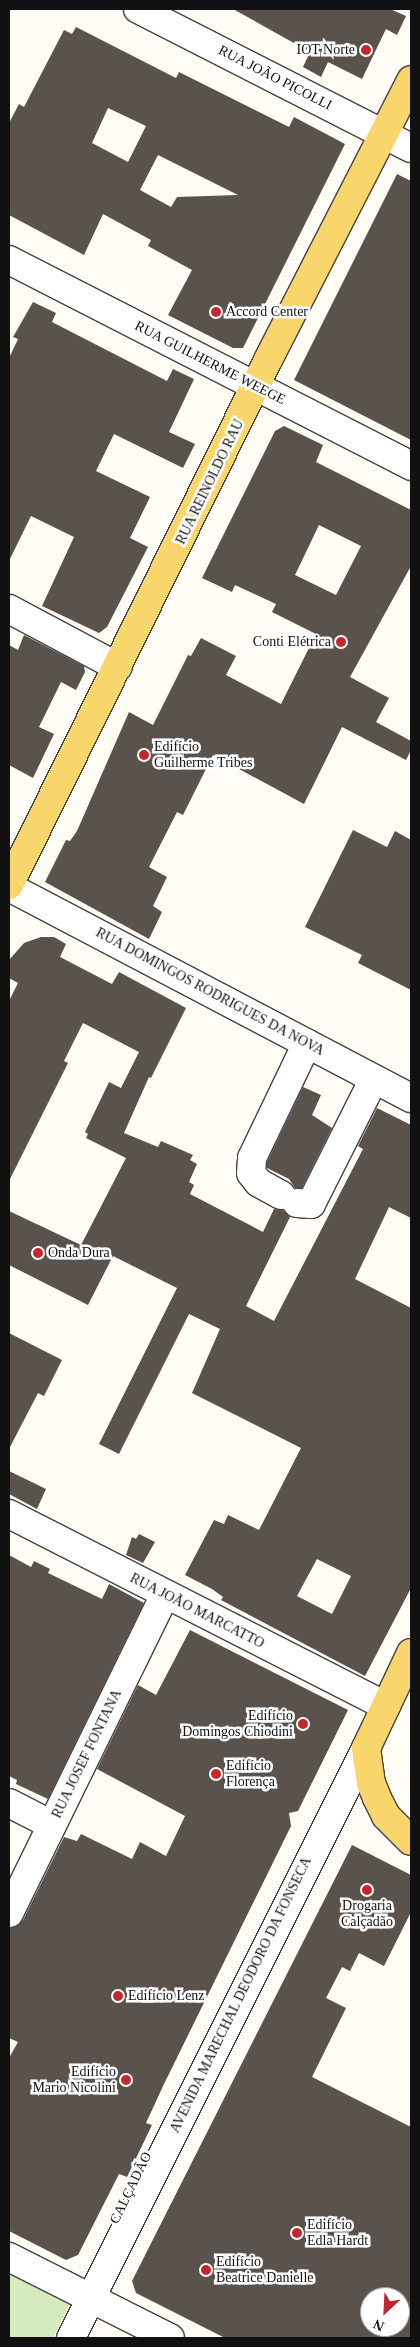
<!DOCTYPE html>
<meta charset="utf-8">
<style>
body{margin:0}
#map{position:relative;width:420px;height:2347px;overflow:hidden;background:#fffdf5;font-family:Georgia,serif}
div>[style]{position:absolute}
[style*='--x']{left:calc(var(--x)*1px);top:calc(var(--y)*1px);width:calc(var(--w)*1px);rotate:calc(var(--a)*1deg)}
.green>*{inset:0;background:#d5ebbd}
.building>*{inset:0;background:#5a524d}
.roads{filter:drop-shadow(1px 0 #444) drop-shadow(-1px 0 #444) drop-shadow(0 1px #444) drop-shadow(0 -1px #444)}
.minor>*{height:28px;margin:-14px;padding:0 14px;transform-origin:14px;border-radius:14px;background:#fff}
.major>*{height:28px;margin:-14px;padding:0 14px;transform-origin:14px;border-radius:14px;background:#f9d66b}
.dots>*{width:14px;height:14px;translate:-50% -50%;box-sizing:border-box;border:2px solid #fff;border-radius:50%}
span{translate:-50% -50%;white-space:nowrap;text-align:center;line-height:1.15;-webkit-text-stroke:5px #fff;paint-order:stroke}
.poi-label{font-size:14px;color:#111}
.right{translate:-100% -50%;text-align:right}
.left{translate:0 -50%;text-align:left}
.street-label{font-size:14px;color:#111}
.frame{position:absolute;inset:0;border:10px solid #111;pointer-events:none}
.north{position:absolute;left:360px;top:2287px;width:50px;height:50px;box-sizing:border-box;background:#fff;border:1px solid #a0a0a0;border-radius:50%;rotate:205deg;font-size:14px;font-weight:700;line-height:20px;text-align:center;color:#111}
.north::after{content:'';display:block;margin:auto;width:18px;height:22px;background:#c4262e;clip-path:polygon(50% 0,100% 100%,50% 72%,0 100%)}
</style>
<div id="map">
<div class="green">
<i style="clip-path:polygon(9px 2262px,74px 2295px,53px 2338px,9px 2338px)"></i>
</div>
<div class="building">
<i style="clip-path:polygon(233px 9px,390px 9px,406px 16px,397px 35px,386px 29px,362px 79px,328px 62px,321px 77px,303px 67px,310px 52px)"></i>
<i style="clip-path:polygon(evenodd,76px 27px,176px 78px,179px 72px,289px 127px,294px 117px,345px 144px,243px 348px,233px 348px,168px 315px,192px 270px,148px 246px,151px 240px,103px 214px,84px 255px,9px 215px,9px 123px,19px 104px,24px 107px,64px 30px,72px 34px,76px 27px,108px 108px,146px 126px,128px 162px,92px 143px,108px 108px,76px 27px,158px 155px,238px 195px,177px 197px,171px 207px,140px 190px,158px 155px)"></i>
<i style="clip-path:polygon(397px 174px,411px 181px,411px 440px,294px 380px)"></i>
<i style="clip-path:polygon(33px 302px,56px 313px,52px 322px,167px 381px,173px 369px,194px 379px,169px 432px,195px 444px,183px 468px,114px 434px,96px 471px,150px 497px,130px 538px,148px 547px,107px 627px,99px 633px,42px 606px,74px 537px,31px 516px,9px 561px,9px 358px,18px 339px,13px 337px)"></i>
<i style="clip-path:polygon(evenodd,284px 426px,323px 445px,316px 462px,411px 510px,411px 566px,350px 677px,389px 698px,376px 722px,411px 741px,411px 750px,406px 760px,342px 727px,304px 804px,213px 755px,183px 815px,177px 812px,149px 867px,167px 877px,153px 906px,162px 912px,149px 939px,45px 882px,66px 840px,70px 841px,77px 831px,129px 712px,153px 725px,188px 655px,191px 656px,201px 638px,236px 656px,226px 675px,281px 704px,316px 634px,272px 612px,276px 604px,235px 585px,232px 592px,202px 578px,275px 431px,284px 426px,319px 525px,361px 546px,336px 595px,295px 575px,319px 525px)"></i>
<i style="clip-path:polygon(24px 635px,84px 666px,85px 672px,76px 690px,61px 682px,39px 727px,54px 734px,33px 778px,9px 765px,9px 645px,18px 650px)"></i>
<i style="clip-path:polygon(353px 830px,387px 847px,395px 831px,411px 840px,411px 990px,358px 963px,362px 955px,305px 927px)"></i>
<i style="clip-path:polygon(evenodd,41px 937px,54px 937px,66px 944px,60px 957px,112px 984px,119px 972px,186px 1008px,151px 1078px,149px 1077px,124px 1133px,158px 1147px,161px 1141px,193px 1155px,190px 1160px,197px 1164px,189px 1182px,194px 1185px,190px 1194px,263px 1232px,274px 1209px,283px 1210px,290px 1217px,246px 1306px,274px 1321px,363px 1149px,358px 1146px,377px 1108px,411px 1125px,411px 1218px,389px 1207px,355px 1279px,411px 1308px,411px 1588px,365px 1676px,221px 1600px,223px 1597px,212px 1589px,185px 1575px,214px 1520px,224px 1524px,228px 1515px,259px 1530px,301px 1448px,192px 1393px,220px 1329px,189px 1314px,119px 1454px,99px 1444px,177px 1288px,113px 1256px,88px 1305px,9px 1265px,9px 1211px,81px 1245px,126px 1158px,86px 1138px,88px 1134px,85px 1132px,109px 1082px,121px 1088px,139px 1052px,83px 1023px,64px 1061px,68px 1063px,9px 1181px,9px 1001px,18px 983px,9px 978px,9px 960px,24px 943px,41px 937px,317px 1559px,351px 1576px,332px 1614px,297px 1596px,317px 1559px)"></i>
<i style="clip-path:polygon(303px 1087px,321px 1095px,312px 1115px,332px 1128px,302px 1188px,295px 1188px,289px 1179px,267px 1168px,267px 1162px)"></i>
<i style="clip-path:polygon(9px 1333px,62px 1360px,44px 1396px,38px 1393px,9px 1449px)"></i>
<i style="clip-path:polygon(9px 1471px,46px 1489px,37px 1509px,9px 1494px)"></i>
<i style="clip-path:polygon(139px 1534px,155px 1542px,143px 1563px,126px 1555px,132px 1537px,136px 1539px)"></i>
<i style="clip-path:polygon(9px 1555px,31px 1567px,34px 1561px,50px 1569px,48px 1573px,102px 1599px,109px 1584px,144px 1603px,48px 1799px,16px 1784px,17px 1780px,9px 1776px)"></i>
<i style="clip-path:polygon(190px 1630px,348px 1710px,298px 1811px,289px 1813px,291px 1826px,164px 2084px,146px 2123px,152px 2125px,127px 2177px,119px 2174px,78px 2255px,66px 2260px,9px 2231px,9px 2058px,18px 2042px,9px 2038px,9px 1928px,23px 1920px,64px 1837px,77px 1841px,81px 1834px,132px 1859px,140px 1842px,166px 1856px,185px 1816px,97px 1769px,138px 1685px,156px 1695px)"></i>
<i style="clip-path:polygon(evenodd,352px 1845px,411px 1875px,411px 1912px,384px 1966px,359px 1953px,350px 1971px,342px 1967px,326px 1998px,346px 2008px,312px 2077px,411px 2127px,411px 2338px,225px 2338px,136px 2293px,132px 2281px,352px 1845px,370px 2297px,400px 2297px,400px 2327px,370px 2327px,370px 2297px)"></i>
</div>
<div class="roads">
<div class="minor">
<i style="--x:138;--y:9;--w:306;--a:27"></i>
<i style="--x:9;--y:260;--w:452;--a:27.1"></i>
<i style="--x:9;--y:609;--w:123;--a:28"></i>
<i style="--x:9;--y:887;--w:454;--a:27.7"></i>
<i style="--x:281;--y:1195;--w:26;--a:-151"></i>
<i style="--x:258;--y:1182;--w:11;--a:-128"></i>
<i style="--x:251;--y:1173;--w:15;--a:-86"></i>
<i style="--x:252;--y:1158;--w:127;--a:-64.4"></i>
<i style="--x:297;--y:1203;--w:14;--a:4"></i>
<i style="--x:311;--y:1204;--w:140;--a:-63.3"></i>
<i style="--x:9;--y:1514;--w:423;--a:27"></i>
<i style="--x:9;--y:1803;--w:48;--a:27.1"></i>
<i style="--x:9;--y:1913;--w:354;--a:-63.9"></i>
<i style="--x:9;--y:2257;--w:180;--a:26.7"></i>
<i style="--x:71;--y:2338;--w:660;--a:-63.43"></i>
</div>
<div class="major">
<i style="--x:9;--y:885;--w:588;--a:-63.74"></i>
<i style="--x:269;--y:358;--w:312;--a:-62.9"></i>
<i style="--x:411;--y:1653;--w:105;--a:115.3"></i>
<i style="--x:366;--y:1748;--w:35;--a:82"></i>
<i style="--x:371;--y:1783;--w:16;--a:68"></i>
<i style="--x:377;--y:1798;--w:20;--a:63"></i>
<i style="--x:386;--y:1816;--w:35;--a:45"></i>
</div>
</div>
<div class="dots">
<i style="left:366px;top:50px;background:#c4262e"></i>
<i style="left:216px;top:312px;background:#c4262e"></i>
<i style="left:341px;top:642px;background:#c4262e"></i>
<i style="left:144px;top:755px;background:#c4262e"></i>
<i style="left:38px;top:1253px;background:#c4262e"></i>
<i style="left:303px;top:1724px;background:#c4262e"></i>
<i style="left:216px;top:1774px;background:#c4262e"></i>
<i style="left:367px;top:1890px;background:#c4262e"></i>
<i style="left:118px;top:1996px;background:#c4262e"></i>
<i style="left:126px;top:2080px;background:#c4262e"></i>
<i style="left:297px;top:2233px;background:#c4262e"></i>
<i style="left:206px;top:2270px;background:#c4262e"></i>
</div>
<div class="poi-label">
<span class="right" style="left:355px;top:50px">IOT Norte</span>
<span class="left" style="left:226px;top:312px">Accord Center</span>
<span class="right" style="left:331px;top:642px">Conti Elétrica</span>
<span class="left" style="left:154px;top:755px">Edifício<br>Guilherme Tribes</span>
<span class="left" style="left:48px;top:1253px">Onda Dura</span>
<span class="right" style="left:293px;top:1724px">Edifício<br>Domingos Chiodini</span>
<span class="left" style="left:226px;top:1774px">Edifício<br>Florença</span>
<span style="left:367px;top:1914px">Drogaria<br>Calçadão</span>
<span class="left" style="left:128px;top:1996px">Edifício Lenz</span>
<span class="right" style="left:116px;top:2080px">Edifício<br>Mario Nicolini</span>
<span class="left" style="left:307px;top:2233px">Edifício<br>Edla Hardt</span>
<span class="left" style="left:216px;top:2270px">Edifício<br>Beatrice Danielle</span>
</div>
<div class="street-label">
<span style="left:275px;top:78px;rotate:27deg">RUA JOÃO PICOLLI</span>
<span style="left:210px;top:363px;rotate:27deg">RUA GUILHERME WEEGE</span>
<span style="left:210px;top:482px;rotate:-64deg">RUA REINOLDO RAU</span>
<span style="left:210px;top:992px;rotate:28deg">RUA DOMINGOS RODRIGUES DA NOVA</span>
<span style="left:197px;top:1611px;rotate:27deg">RUA JOÃO MARCATTO</span>
<span style="left:87px;top:1754px;rotate:-64deg">RUA JOSEF FONTANA</span>
<span style="left:241px;top:1995px;rotate:-64deg">AVENIDA MARECHAL DEODORO DA FONSECA</span>
<span style="left:131px;top:2188px;rotate:-64deg">CALÇADÃO</span>
</div>
<div class="frame"></div>
<div class="north">N</div>
</div>
